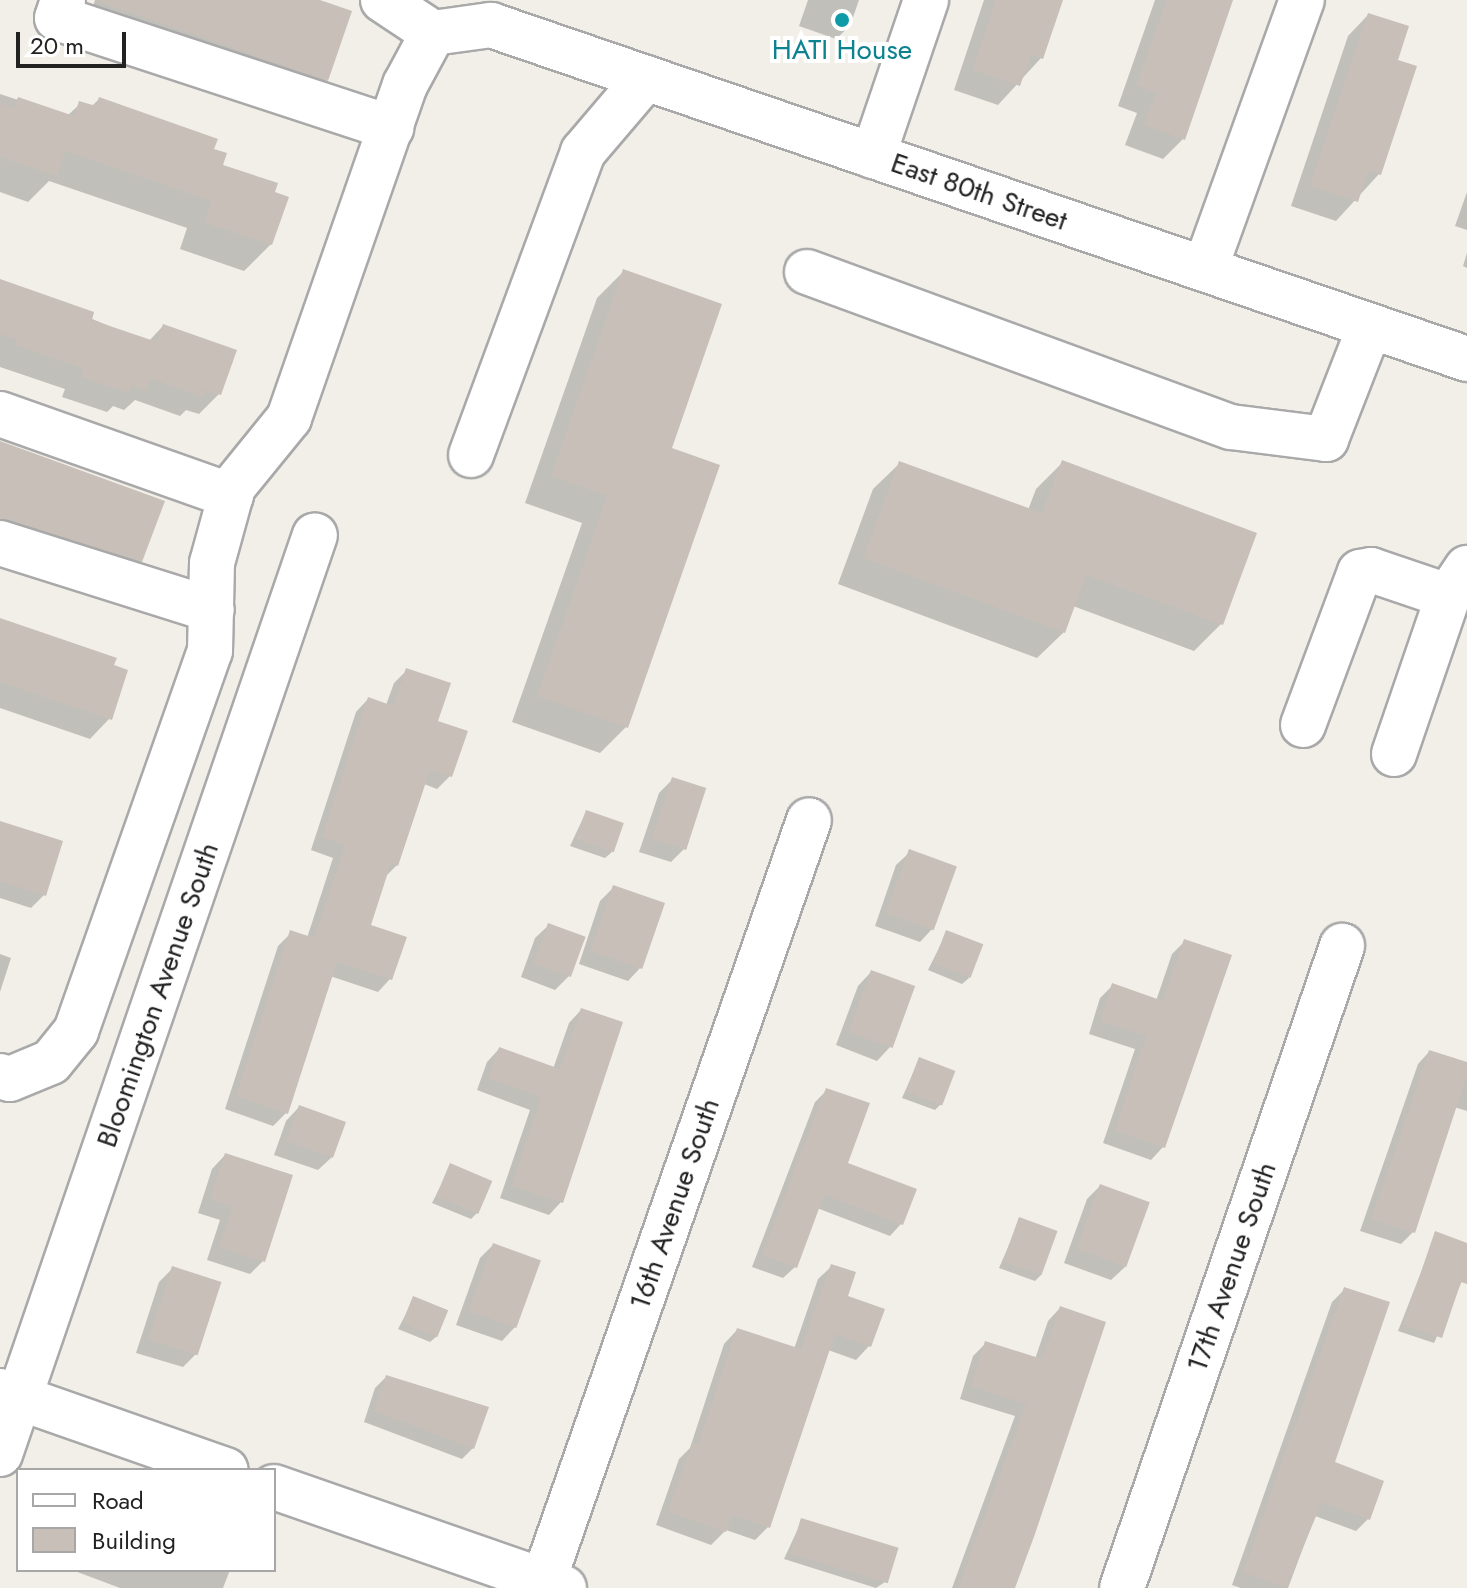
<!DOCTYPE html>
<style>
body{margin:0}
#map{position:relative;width:1467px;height:1588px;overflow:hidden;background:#f2efe9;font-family:Jost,sans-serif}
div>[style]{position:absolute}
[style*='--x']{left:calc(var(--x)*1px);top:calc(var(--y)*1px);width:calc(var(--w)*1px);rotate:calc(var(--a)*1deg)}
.shadow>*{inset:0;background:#0003}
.building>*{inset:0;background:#c7bfb8;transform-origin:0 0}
.roads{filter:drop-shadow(2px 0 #a9a9a9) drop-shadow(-2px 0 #a9a9a9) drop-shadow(0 2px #a9a9a9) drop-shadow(0 -2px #a9a9a9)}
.minor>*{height:44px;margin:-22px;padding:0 22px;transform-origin:22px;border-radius:22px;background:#fff}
.dots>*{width:22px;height:22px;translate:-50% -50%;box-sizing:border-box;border:4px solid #fff;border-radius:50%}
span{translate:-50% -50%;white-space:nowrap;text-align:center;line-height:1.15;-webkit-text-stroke:8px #fff;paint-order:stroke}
.culture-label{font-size:28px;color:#0d838f}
.street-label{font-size:28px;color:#222}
.legend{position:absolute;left:16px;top:1468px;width:260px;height:104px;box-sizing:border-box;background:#fff;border:2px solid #a7a7a7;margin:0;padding:10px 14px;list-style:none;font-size:24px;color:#222}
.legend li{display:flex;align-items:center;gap:16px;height:40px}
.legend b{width:40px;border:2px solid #a7a7a7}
.scale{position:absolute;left:16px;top:32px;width:110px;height:36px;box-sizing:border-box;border:4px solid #222;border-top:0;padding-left:10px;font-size:24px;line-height:28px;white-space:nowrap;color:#222;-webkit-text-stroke:6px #fff;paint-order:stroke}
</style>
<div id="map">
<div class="shadow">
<i style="clip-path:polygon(95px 0,314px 0,326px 80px,306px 100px,86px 28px)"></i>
<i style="clip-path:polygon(808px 0,859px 0,850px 26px,836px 39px,799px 26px)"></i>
<i style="clip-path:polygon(984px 0,1060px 0,1041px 58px,998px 105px,954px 90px)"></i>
<i style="clip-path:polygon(1155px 0,1231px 0,1183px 139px,1163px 159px,1125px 145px,1137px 113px,1118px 106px)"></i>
<i style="clip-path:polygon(1368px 15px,1379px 174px,1336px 221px,1291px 206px,1348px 36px)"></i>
<i style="clip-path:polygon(0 94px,67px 116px,80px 104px,91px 107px,99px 99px,212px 150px,220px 166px,272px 194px,271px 244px,244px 271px,180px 249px,187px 228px,49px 181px,28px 202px,0 192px)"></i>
<i style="clip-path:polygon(1467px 192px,1467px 230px,1455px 226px)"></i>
<i style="clip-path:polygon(1467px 253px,1467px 268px,1463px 266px)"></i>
<i style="clip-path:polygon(624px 271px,669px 449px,626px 727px,600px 753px,512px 722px,582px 523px,525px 503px,597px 298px)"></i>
<i style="clip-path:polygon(0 281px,148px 342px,163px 326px,219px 394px,199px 414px,186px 410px,180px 416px,135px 400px,124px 410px,113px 406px,107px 412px,62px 397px,65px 389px,0 367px)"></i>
<i style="clip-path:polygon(0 443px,140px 561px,114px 587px,0 554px)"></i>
<i style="clip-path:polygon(900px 463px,1028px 510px,1036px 489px,1062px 463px,1254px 534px,1221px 624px,1194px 651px,1073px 606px,1064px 632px,1037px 658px,838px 584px,873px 489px)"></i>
<i style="clip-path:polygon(0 624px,110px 718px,90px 739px,0 708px)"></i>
<i style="clip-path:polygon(407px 670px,436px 722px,450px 776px,437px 789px,424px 784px,397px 865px,385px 877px,368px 927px,390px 979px,378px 992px,330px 976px,286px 1113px,273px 1126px,225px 1109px,278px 946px,291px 933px,307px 938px,333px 858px,311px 850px,356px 712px,368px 699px,386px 705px,394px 683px)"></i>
<i style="clip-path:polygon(672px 780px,684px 849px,671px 862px,639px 852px,659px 793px)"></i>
<i style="clip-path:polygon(586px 812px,612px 852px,605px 858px,570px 846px)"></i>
<i style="clip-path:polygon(0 827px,44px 895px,31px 908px,0 898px)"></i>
<i style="clip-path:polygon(910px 852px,933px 928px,920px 942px,875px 926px,896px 865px)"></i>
<i style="clip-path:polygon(614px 887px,641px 967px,628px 981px,579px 964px,600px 901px)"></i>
<i style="clip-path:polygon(549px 925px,583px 938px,569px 976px,555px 990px,521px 977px,535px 938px)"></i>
<i style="clip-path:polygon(947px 932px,969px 978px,962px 984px,928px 970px)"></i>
<i style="clip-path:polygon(1184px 942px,1163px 1147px,1151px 1160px,1103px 1143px,1135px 1049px,1089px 1034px,1100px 998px,1113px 985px,1156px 1001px,1172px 954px)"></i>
<i style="clip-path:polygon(0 954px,11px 958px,0 992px)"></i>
<i style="clip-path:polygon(871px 972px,890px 1047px,877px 1061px,836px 1045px,858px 986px)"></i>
<i style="clip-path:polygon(581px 1010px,621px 1023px,561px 1202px,549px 1215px,500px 1198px,530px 1110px,477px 1090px,487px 1062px,499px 1049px,553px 1069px,569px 1023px)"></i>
<i style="clip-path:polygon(1429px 1052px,1467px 1064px,1467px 1111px,1454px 1107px,1413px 1232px,1401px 1244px,1360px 1231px,1418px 1064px)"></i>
<i style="clip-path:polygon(919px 1060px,941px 1104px,935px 1110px,902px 1098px)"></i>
<i style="clip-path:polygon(827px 1090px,846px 1165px,901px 1224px,890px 1236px,817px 1208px,795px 1267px,783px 1278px,752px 1267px,815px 1102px)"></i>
<i style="clip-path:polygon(299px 1107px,332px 1157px,318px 1170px,274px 1155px,286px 1121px)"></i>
<i style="clip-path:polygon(225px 1155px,263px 1261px,250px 1274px,207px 1260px,220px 1220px,198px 1213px,212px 1169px)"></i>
<i style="clip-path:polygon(451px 1166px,477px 1213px,471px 1219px,432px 1203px)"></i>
<i style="clip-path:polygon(1100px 1186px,1125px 1267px,1111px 1280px,1064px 1263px,1087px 1199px)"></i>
<i style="clip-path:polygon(1020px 1220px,1041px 1275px,1035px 1281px,999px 1268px)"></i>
<i style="clip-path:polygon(1436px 1234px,1467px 1245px,1467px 1270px,1434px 1343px,1398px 1331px)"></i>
<i style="clip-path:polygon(493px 1245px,515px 1327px,502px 1341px,456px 1325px,480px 1258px)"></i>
<i style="clip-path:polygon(832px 1266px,869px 1346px,856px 1360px,828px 1350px,768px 1527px,755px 1540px,726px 1530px,711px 1545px,656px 1525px,679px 1459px,690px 1448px,724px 1344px,737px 1330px,794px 1349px,818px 1279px)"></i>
<i style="clip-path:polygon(172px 1269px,196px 1354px,183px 1367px,136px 1353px,159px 1282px)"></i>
<i style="clip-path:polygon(1345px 1289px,1332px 1464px,1368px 1519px,1356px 1531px,1315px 1516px,1288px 1588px,1241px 1588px,1232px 1585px,1332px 1302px)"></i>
<i style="clip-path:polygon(414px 1299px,437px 1336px,430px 1342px,398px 1329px)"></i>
<i style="clip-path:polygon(1060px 1308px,1013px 1588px,952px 1588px,1015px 1416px,960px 1399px,973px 1356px,986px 1343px,1035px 1359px,1048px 1321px)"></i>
<i style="clip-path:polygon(386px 1377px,473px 1448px,462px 1459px,364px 1422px,375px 1388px)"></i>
<i style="clip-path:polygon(802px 1520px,885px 1582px,876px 1588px,784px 1559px)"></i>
<i style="clip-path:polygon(72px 1570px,230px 1570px,223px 1588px,120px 1588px)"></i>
</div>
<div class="building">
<i style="clip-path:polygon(94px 0,320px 0,352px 11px,328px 81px)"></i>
<i style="clip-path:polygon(996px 0,1063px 0,1043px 59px,1031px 55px,1020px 86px,973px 70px)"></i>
<i style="clip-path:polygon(1167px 0,1233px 0,1185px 140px,1144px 125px,1156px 93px,1136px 85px)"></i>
<i style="clip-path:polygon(1368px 13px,1409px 26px,1398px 60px,1417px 66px,1381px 175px,1368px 171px,1358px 202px,1310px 186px)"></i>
<i style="clip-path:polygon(18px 97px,74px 116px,79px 101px,96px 106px,99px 97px,218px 139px,214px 149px,227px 153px,223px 165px,278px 183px,275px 192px,289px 197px,272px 245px,205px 223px,212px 201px,65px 151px,57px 176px,0 157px,0 103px,14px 108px)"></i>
<i style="clip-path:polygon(623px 269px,722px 304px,672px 448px,720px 465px,628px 728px,537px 696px,607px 496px,551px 476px)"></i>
<i style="clip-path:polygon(0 279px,94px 312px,92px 320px,157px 342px,163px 324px,237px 350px,221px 395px,205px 390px,202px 397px,150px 378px,146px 391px,132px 386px,129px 393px,81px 377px,84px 369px,15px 345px,17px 339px,0 334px)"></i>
<i style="clip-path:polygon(0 441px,165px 501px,142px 562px,0 519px)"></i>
<i style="clip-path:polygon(1062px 460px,1257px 533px,1223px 625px,1086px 575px,1065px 633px,863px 558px,899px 461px,1042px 513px)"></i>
<i style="clip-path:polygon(0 618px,117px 658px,114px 665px,128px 670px,112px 720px,0 682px)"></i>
<i style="clip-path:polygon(406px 668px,451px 683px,438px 721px,468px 731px,452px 777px,430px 770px,398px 866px,391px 863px,371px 925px,407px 937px,392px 980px,337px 962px,288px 1114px,236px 1096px,290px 930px,314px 938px,345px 845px,322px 837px,368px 697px,393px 706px)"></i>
<i style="left:672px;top:777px;width:36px;height:65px;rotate:18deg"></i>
<i style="left:586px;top:810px;width:40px;height:31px;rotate:19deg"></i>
<i style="clip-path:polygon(0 821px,63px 841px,46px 896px,0 881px)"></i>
<i style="left:909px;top:849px;width:51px;height:68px;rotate:20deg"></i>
<i style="left:613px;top:885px;width:55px;height:70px;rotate:19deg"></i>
<i style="left:548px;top:923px;width:40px;height:43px;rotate:20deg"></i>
<i style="left:946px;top:930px;width:40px;height:36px;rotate:21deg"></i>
<i style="clip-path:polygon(1184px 939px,1232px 955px,1165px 1148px,1115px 1131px,1146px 1036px,1100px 1021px,1112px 983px,1163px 1001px)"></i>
<i style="left:871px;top:970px;width:47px;height:66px;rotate:20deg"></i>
<i style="clip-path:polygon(581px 1008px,623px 1022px,563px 1203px,511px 1186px,541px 1097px,488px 1078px,499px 1047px,560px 1069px)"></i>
<i style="clip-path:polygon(1429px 1050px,1467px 1062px,1467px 1075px,1415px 1233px,1371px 1220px)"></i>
<i style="left:919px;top:1057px;width:39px;height:37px;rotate:21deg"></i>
<i style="clip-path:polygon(826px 1088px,870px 1103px,848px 1163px,917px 1189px,903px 1225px,824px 1195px,797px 1268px,762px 1255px)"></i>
<i style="left:299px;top:1105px;width:50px;height:38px;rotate:20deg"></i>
<i style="clip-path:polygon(225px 1153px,293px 1175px,265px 1262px,219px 1247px,232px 1207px,210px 1199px)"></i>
<i style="left:450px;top:1163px;width:46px;height:36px;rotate:23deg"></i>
<i style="left:1100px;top:1184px;width:53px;height:69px;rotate:20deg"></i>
<i style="left:1019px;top:1217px;width:41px;height:47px;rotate:20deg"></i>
<i style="clip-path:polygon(1435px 1231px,1467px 1243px,1467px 1284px,1461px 1282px,1442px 1338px,1403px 1325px)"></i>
<i style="left:493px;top:1243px;width:51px;height:72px;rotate:20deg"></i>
<i style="clip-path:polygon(831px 1264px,856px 1272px,848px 1296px,885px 1309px,871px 1347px,835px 1334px,770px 1528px,732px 1515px,726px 1532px,668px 1512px,692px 1443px,698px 1445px,737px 1328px,801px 1349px)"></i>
<i style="left:172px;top:1266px;width:52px;height:77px;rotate:18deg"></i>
<i style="clip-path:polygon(1344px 1287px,1390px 1302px,1335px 1462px,1384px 1481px,1370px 1520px,1322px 1502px,1286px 1588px,1243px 1572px)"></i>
<i style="left:413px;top:1296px;width:38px;height:29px;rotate:22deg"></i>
<i style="clip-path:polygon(1060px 1306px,1106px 1322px,1035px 1534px,1015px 1588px,958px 1588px,1026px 1404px,971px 1386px,985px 1341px,1042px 1359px)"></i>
<i style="clip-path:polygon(386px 1375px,489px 1407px,474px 1449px,374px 1411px)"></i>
<i style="left:801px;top:1518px;width:102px;height:37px;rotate:17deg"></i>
</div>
<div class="roads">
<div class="minor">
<i style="--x:63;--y:0;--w:19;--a:108"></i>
<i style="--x:57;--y:18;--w:352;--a:18.2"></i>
<i style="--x:383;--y:0;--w:60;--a:33.4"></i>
<i style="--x:873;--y:156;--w:165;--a:-71.2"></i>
<i style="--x:1205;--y:269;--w:286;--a:-70.2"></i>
<i style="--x:807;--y:272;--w:451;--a:20.1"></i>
<i style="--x:1231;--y:427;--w:96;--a:7.2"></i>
<i style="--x:1326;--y:439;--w:121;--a:-68.7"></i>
<i style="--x:0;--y:414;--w:245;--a:19.5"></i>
<i style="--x:471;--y:455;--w:323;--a:-69.7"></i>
<i style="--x:583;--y:152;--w:97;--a:-49.6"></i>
<i style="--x:0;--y:543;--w:222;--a:17.5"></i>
<i style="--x:1303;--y:725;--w:163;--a:-69.6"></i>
<i style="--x:1360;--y:572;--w:11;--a:-10"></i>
<i style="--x:1371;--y:570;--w:81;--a:18.7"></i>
<i style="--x:1394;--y:754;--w:167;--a:-71.1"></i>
<i style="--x:1448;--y:596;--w:34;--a:-56"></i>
<i style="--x:0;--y:1076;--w:10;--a:17"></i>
<i style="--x:10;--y:1079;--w:44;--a:-22.5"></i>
<i style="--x:51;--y:1062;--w:40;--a:-51"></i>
<i style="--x:76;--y:1031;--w:403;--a:-70.6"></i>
<i style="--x:210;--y:651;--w:88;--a:-88.7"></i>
<i style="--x:212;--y:563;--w:79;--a:-74.6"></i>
<i style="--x:233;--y:487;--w:89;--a:-50.9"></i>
<i style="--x:289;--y:418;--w:353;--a:-70.8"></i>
<i style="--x:405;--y:85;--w:59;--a:-61.7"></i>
<i style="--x:433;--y:33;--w:59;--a:-7.9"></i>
<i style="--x:491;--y:25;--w:1032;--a:18.89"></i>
<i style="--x:0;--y:1391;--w:239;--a:19.3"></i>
<i style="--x:0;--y:1454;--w:971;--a:-71.08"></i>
<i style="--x:274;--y:1487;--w:307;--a:19.2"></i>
<i style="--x:541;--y:1588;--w:813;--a:-70.76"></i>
<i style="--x:1122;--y:1588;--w:679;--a:-71.08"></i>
</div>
</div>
<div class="dots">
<i style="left:842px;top:20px;background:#0f9aa8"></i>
</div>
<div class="culture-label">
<span style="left:842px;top:50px">HATI House</span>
</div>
<div class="street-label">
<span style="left:979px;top:192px;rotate:19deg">East 80th Street</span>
<span style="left:158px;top:995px;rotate:-71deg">Bloomington Avenue South</span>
<span style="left:675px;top:1204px;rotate:-71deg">16th Avenue South</span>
<span style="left:1232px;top:1267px;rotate:-71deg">17th Avenue South</span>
</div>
<ul class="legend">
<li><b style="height:10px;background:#fff"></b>Road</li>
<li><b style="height:22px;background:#c7bfb8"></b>Building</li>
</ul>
<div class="scale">20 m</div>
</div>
